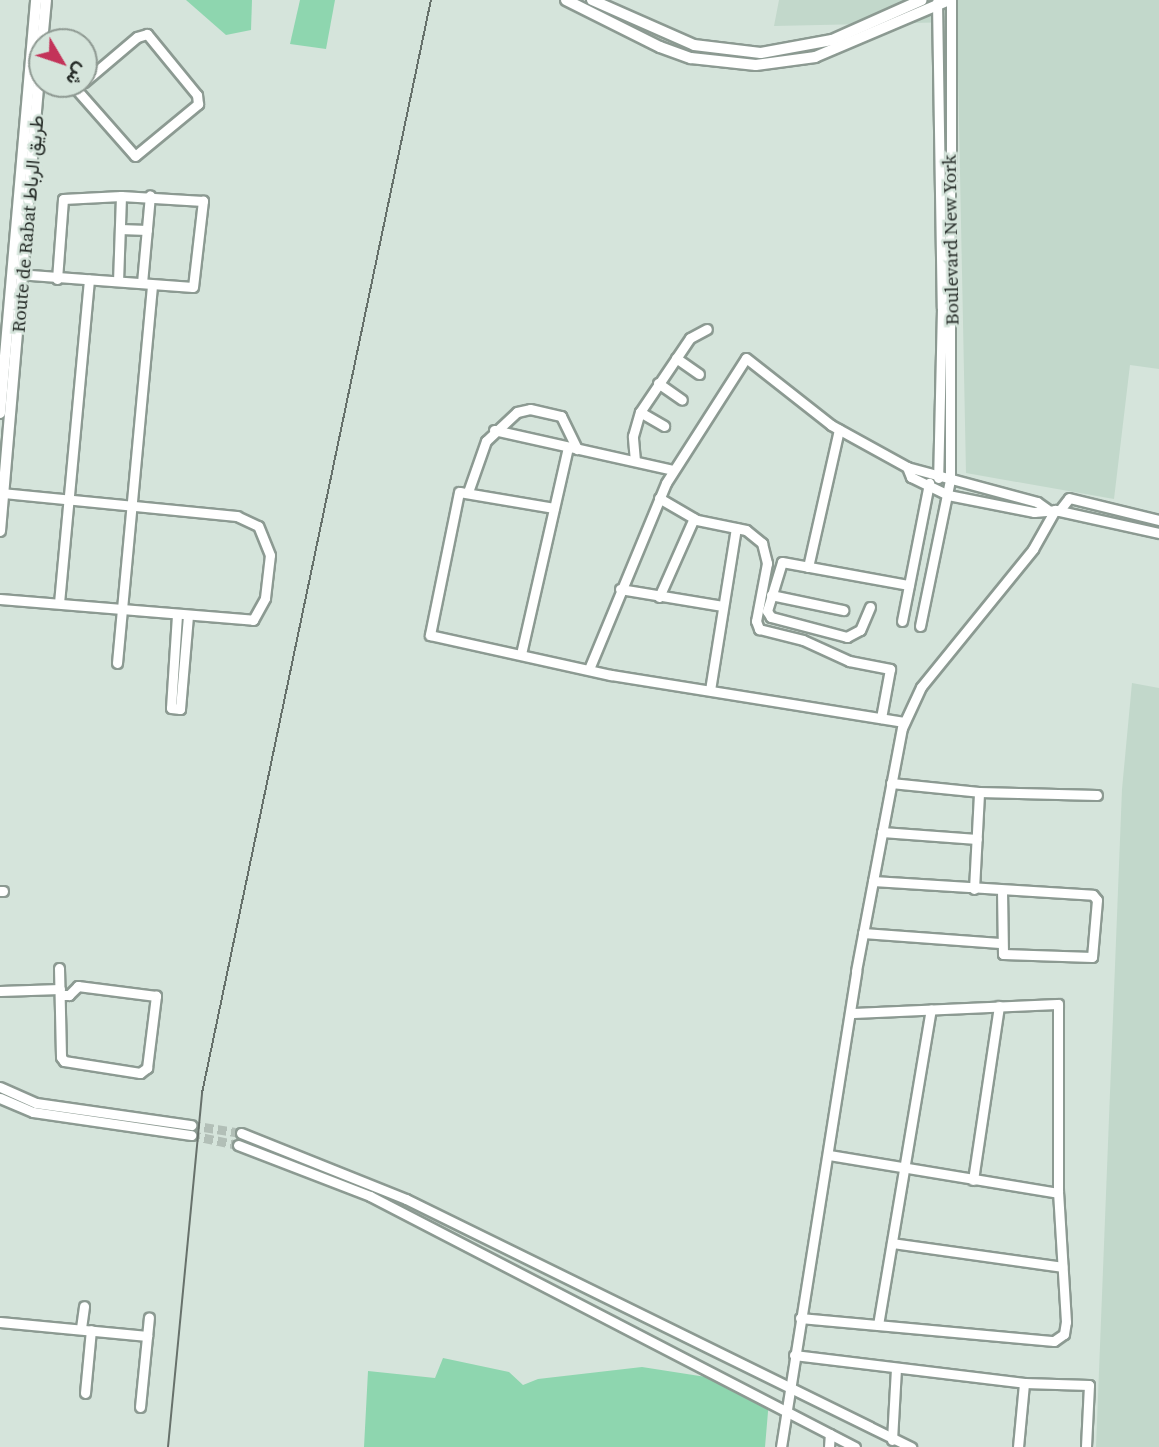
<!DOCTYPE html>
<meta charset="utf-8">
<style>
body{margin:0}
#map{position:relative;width:1159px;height:1447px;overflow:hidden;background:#d5e4db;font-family:"Source Serif 4",Vazirmatn,serif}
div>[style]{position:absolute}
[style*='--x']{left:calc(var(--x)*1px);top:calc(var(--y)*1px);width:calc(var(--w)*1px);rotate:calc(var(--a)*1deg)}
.built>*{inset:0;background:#c2d8cb}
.green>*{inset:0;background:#8ed6af}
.minor-tunnel>*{height:9px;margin-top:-4.5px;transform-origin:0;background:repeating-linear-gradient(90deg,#b2bfb7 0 9px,transparent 0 13.5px)}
.roads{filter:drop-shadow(2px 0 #8c9a92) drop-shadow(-2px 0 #8c9a92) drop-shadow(0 2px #8c9a92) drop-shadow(0 -2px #8c9a92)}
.minor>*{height:9px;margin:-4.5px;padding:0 4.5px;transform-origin:4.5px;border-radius:4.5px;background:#fff}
.major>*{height:10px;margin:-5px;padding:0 5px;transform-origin:5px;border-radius:5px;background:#fff}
.rail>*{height:2px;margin:-1px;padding:0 1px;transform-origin:1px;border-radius:1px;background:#67716b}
span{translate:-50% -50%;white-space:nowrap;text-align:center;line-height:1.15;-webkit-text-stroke:5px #d5e4db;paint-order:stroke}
.street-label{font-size:19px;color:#252b27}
.north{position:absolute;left:28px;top:28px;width:70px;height:70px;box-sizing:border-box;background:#d5e4db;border:2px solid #8f9a93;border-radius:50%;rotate:129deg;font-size:19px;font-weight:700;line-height:28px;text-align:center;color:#252b27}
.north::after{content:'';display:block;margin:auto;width:24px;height:32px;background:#c33359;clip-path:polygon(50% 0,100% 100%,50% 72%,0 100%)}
</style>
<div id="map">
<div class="built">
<i style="clip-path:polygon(779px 0,1159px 0,1159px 369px,1130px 365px,1114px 499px,966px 473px,957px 22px,774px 26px)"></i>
<i style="clip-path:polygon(1132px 683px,1159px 688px,1159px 1447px,1096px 1447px,1122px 789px)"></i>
</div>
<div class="green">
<i style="clip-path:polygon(186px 0,252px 0,251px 30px,226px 35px)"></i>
<i style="clip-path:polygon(300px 0,335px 0,326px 49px,290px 44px)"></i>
<i style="clip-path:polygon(443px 1358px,509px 1372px,523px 1385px,538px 1379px,642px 1367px,706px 1377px,769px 1400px,765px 1447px,364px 1447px,368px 1371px,435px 1378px)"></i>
</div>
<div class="minor-tunnel">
<i style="--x:191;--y:1125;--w:51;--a:9.1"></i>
<i style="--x:191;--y:1135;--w:48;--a:12"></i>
</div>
<div class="roads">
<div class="minor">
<i style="--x:937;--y:2;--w:306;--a:89.1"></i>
<i style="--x:942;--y:308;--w:170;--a:91.3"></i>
<i style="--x:50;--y:84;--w:26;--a:11"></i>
<i style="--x:76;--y:89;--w:89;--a:48.6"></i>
<i style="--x:135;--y:156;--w:82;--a:-39.5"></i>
<i style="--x:198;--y:104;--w:9;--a:-96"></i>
<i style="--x:197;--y:95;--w:79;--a:-129.3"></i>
<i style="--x:147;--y:34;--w:10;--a:163"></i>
<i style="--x:137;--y:37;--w:70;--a:139.7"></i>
<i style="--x:120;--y:229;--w:27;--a:2"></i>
<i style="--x:17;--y:274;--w:176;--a:4.2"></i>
<i style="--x:193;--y:287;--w:87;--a:-83.4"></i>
<i style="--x:203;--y:201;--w:82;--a:-176.5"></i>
<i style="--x:57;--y:279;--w:80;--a:-85.7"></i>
<i style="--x:63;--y:199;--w:58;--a:-3"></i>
<i style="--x:121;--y:196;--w:85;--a:92"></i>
<i style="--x:142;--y:283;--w:88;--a:-84.8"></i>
<i style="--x:676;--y:358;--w:28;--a:35"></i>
<i style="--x:658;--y:383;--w:29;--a:35"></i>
<i style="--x:640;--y:412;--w:28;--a:30"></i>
<i style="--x:494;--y:430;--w:183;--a:12.6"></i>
<i style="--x:635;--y:461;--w:25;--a:-95"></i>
<i style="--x:633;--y:436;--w:25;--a:-74"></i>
<i style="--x:640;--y:412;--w:89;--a:-56"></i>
<i style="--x:690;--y:338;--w:19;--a:-28"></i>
<i style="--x:907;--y:467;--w:11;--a:68"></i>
<i style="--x:911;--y:477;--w:41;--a:25.9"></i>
<i style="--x:948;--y:495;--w:88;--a:11.2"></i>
<i style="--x:1034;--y:512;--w:21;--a:-5"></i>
<i style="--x:1055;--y:510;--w:107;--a:12.5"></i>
<i style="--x:468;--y:492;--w:54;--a:-70.6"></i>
<i style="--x:486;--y:441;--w:42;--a:-43.1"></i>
<i style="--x:517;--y:412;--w:13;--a:-13"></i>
<i style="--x:530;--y:409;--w:32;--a:13"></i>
<i style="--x:561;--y:416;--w:37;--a:64"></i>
<i style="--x:659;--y:498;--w:44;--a:30.1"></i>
<i style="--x:697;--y:520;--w:50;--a:11.5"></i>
<i style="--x:746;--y:530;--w:21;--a:39"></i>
<i style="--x:762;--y:543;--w:21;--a:76"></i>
<i style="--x:767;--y:563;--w:59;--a:100.7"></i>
<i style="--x:756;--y:621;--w:9;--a:69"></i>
<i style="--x:759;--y:629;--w:45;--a:14"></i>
<i style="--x:803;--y:640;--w:51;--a:24.5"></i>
<i style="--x:849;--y:661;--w:42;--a:11"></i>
<i style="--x:890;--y:669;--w:50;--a:100.4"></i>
<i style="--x:554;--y:508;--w:96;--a:-170.4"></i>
<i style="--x:459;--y:492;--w:146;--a:101.5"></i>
<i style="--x:430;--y:635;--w:185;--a:12.5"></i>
<i style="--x:611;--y:675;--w:297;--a:9.1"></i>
<i style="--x:1059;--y:511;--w:16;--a:-52"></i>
<i style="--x:1069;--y:498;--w:93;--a:13.7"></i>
<i style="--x:808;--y:567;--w:141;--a:-77.3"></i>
<i style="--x:620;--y:589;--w:104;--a:9.4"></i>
<i style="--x:771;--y:595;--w:74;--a:11.8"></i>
<i style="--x:659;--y:597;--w:86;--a:-66.1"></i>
<i style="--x:0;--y:599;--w:254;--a:4.7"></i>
<i style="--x:253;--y:620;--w:25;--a:-61"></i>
<i style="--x:265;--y:598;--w:43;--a:-83.4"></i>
<i style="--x:270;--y:555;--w:31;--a:-112"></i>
<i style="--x:258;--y:526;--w:23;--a:-155"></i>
<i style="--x:237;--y:516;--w:235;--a:-174.4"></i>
<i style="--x:59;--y:603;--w:325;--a:-84.7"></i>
<i style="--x:870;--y:607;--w:25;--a:113"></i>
<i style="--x:860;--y:630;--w:15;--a:152"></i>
<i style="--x:847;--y:637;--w:79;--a:-165.3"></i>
<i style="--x:771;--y:617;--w:7;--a:-124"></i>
<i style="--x:767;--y:611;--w:51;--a:-73"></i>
<i style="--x:782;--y:562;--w:129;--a:10.3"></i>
<i style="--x:177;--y:615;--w:93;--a:93.7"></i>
<i style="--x:171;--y:708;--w:9;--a:6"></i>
<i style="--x:180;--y:709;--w:93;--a:-85.1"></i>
<i style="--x:902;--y:621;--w:141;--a:-78.9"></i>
<i style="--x:920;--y:626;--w:149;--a:-78.4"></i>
<i style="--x:950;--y:480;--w:480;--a:-89.9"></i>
<i style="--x:521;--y:654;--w:212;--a:-77.2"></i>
<i style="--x:117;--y:663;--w:380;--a:-84.7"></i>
<i style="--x:589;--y:669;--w:201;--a:-67.5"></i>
<i style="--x:666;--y:483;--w:148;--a:-57.4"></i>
<i style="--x:746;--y:358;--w:108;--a:38.2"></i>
<i style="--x:831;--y:425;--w:87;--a:28.9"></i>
<i style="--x:907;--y:467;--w:135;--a:15.1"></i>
<i style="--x:1037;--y:502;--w:12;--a:35"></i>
<i style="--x:710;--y:690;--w:164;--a:-80.9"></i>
<i style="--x:891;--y:783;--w:88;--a:5.8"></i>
<i style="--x:979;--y:792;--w:118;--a:1.5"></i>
<i style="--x:882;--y:832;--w:95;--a:4.2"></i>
<i style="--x:873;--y:881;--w:220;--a:3.6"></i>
<i style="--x:1093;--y:895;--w:6;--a:51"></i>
<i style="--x:1097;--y:900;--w:57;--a:95"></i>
<i style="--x:1092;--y:957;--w:89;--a:-178.1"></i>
<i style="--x:1003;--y:954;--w:63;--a:-90.9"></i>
<i style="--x:974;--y:889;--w:97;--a:-87"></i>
<i style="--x:0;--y:891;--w:3;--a:0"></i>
<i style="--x:863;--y:933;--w:137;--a:4.2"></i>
<i style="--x:59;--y:968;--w:89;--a:88.7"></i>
<i style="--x:61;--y:1057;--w:5;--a:53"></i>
<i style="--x:64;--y:1061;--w:77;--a:9"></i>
<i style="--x:140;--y:1073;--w:9;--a:-36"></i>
<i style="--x:147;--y:1068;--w:73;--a:-82.9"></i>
<i style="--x:156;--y:996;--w:79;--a:-172.7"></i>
<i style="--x:78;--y:986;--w:13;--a:135"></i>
<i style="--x:69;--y:995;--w:9;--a:180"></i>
<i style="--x:0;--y:991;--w:60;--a:-1.9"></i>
<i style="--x:0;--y:1087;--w:39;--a:24"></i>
<i style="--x:36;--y:1103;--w:157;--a:8.1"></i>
<i style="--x:0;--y:1098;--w:36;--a:23"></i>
<i style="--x:33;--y:1112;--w:160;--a:8.3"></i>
<i style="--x:241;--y:1133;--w:178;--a:21.8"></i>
<i style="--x:406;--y:1199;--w:563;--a:26.16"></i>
<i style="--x:238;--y:1145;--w:142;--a:21.1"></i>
<i style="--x:370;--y:1196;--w:546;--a:27.36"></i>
<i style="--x:829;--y:1155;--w:232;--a:9.4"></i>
<i style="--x:973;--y:1180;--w:176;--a:-81.5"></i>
<i style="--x:892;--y:1243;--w:172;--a:8"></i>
<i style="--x:800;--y:1318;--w:255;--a:5.2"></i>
<i style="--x:1054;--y:1341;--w:12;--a:-35"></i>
<i style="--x:1064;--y:1334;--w:12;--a:-81"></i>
<i style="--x:1066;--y:1322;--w:129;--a:-93.5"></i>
<i style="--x:1058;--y:1193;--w:189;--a:-90"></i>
<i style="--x:1058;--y:1004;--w:206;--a:177.5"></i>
<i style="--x:0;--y:1322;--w:148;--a:5.4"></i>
<i style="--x:878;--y:1325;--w:320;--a:-80.5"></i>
<i style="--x:81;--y:1328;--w:22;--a:-82"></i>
<i style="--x:794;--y:1355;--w:232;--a:6.9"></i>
<i style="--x:1024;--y:1383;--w:65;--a:1.8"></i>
<i style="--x:1089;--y:1385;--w:62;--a:92.8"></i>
<i style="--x:85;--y:1393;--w:63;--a:-84.6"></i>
<i style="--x:140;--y:1407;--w:90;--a:-84.3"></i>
<i style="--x:892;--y:1440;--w:72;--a:-86.8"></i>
<i style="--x:781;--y:1447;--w:482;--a:-81"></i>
<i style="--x:856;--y:971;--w:247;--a:-79.3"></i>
<i style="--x:902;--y:728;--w:45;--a:-65.1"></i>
<i style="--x:921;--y:687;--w:178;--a:-50.9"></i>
<i style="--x:1033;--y:549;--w:45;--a:-60.6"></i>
<i style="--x:829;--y:1447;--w:13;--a:-86"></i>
<i style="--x:1018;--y:1447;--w:64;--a:-84.6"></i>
</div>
<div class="major">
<i style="--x:566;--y:0;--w:105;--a:26.6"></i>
<i style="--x:660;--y:47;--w:33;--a:20"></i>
<i style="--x:691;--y:58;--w:65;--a:6.1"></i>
<i style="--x:756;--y:65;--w:60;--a:-7.7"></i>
<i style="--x:815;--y:57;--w:146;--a:-23"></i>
<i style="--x:592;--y:0;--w:111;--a:23.8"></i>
<i style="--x:694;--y:45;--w:67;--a:6.8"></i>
<i style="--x:761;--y:53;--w:72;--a:-10.4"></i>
<i style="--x:832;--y:40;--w:98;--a:-24"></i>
<i style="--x:42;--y:42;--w:42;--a:-84.6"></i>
<i style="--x:0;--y:413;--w:415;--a:-85"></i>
<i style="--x:0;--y:531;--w:490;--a:-85.1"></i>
</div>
</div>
<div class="rail">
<i style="--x:168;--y:1447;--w:356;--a:-84.5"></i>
<i style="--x:202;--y:1093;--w:1117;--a:-78.17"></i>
</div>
<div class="street-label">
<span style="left:28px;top:224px;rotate:-85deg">Route de Rabat طريق الرباط</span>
<span style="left:951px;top:240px;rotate:-91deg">Boulevard New York</span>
</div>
<div class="north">ش</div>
</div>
